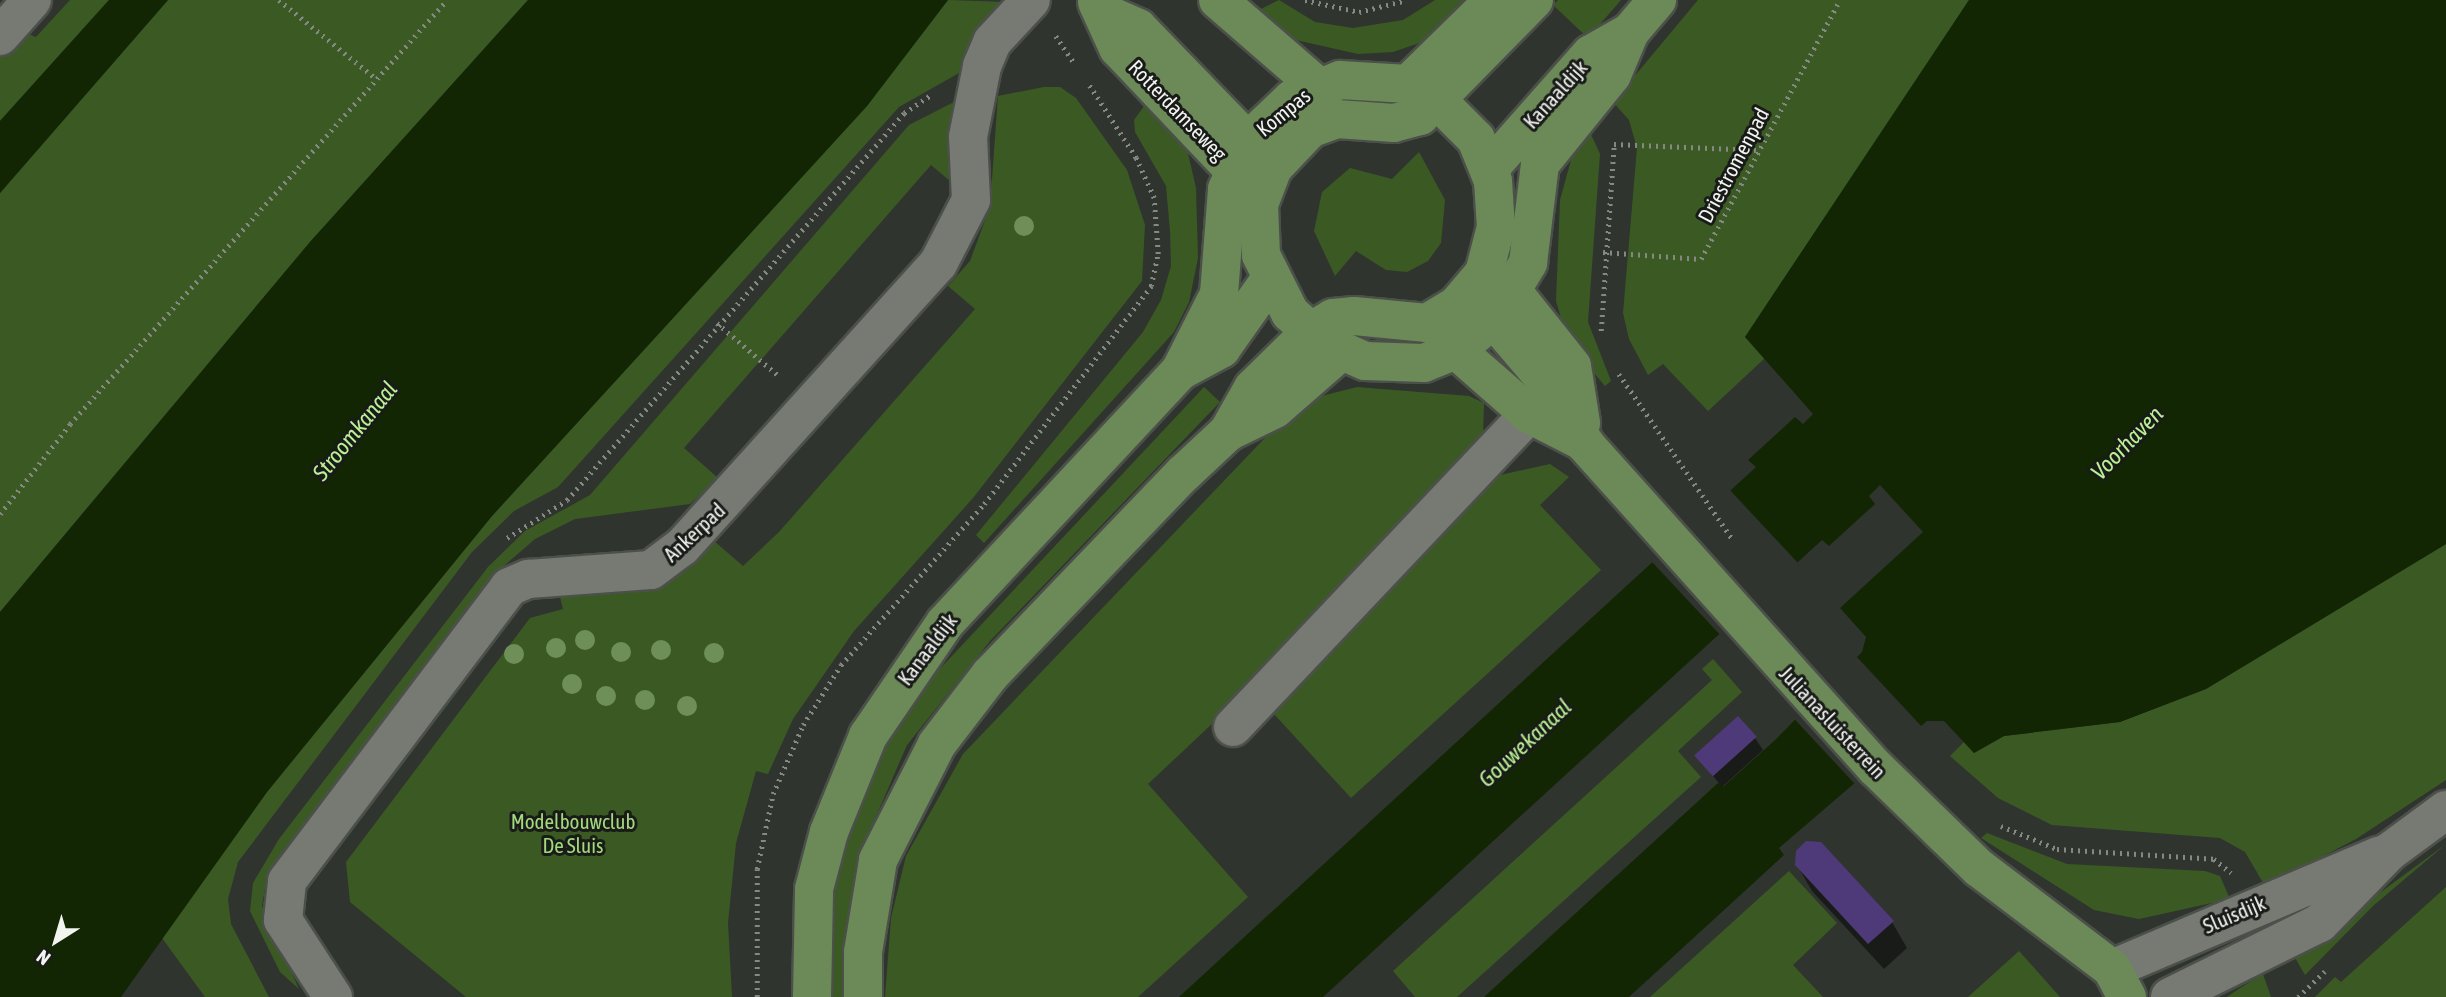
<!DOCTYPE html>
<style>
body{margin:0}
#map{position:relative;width:2446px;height:997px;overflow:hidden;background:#30342e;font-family:"Asap Condensed",sans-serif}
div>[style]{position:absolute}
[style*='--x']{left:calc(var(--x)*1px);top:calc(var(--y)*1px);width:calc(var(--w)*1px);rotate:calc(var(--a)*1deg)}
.green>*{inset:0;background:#3b5a23}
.water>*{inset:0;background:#132604}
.pier>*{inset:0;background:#30342e;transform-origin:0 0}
.shadow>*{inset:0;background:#0007}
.building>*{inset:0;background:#4f3a79;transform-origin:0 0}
.path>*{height:4.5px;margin-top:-2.25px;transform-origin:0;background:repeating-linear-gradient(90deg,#858883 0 2px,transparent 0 7px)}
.roads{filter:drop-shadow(2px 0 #4c504a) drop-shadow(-2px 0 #4c504a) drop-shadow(0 2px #4c504a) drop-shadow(0 -2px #4c504a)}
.minor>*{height:38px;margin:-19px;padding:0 19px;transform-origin:19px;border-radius:19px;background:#767a73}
.major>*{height:38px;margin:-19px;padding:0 19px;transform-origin:19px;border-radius:19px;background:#6c8a57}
.trees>*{width:20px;height:20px;margin:-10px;border-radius:50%;background:#6f8f59}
span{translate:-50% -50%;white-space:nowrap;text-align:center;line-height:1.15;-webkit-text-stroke:6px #191b18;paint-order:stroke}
.street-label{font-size:21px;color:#f2f4f0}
.park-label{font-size:21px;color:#a3d97d}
.water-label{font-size:23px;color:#baf194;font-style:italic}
.north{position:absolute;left:21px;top:906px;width:70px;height:70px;-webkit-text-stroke:5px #191b18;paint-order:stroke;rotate:217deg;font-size:19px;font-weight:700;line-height:28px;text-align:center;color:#f2f4f0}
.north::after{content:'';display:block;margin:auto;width:24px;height:32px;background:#f2f4f0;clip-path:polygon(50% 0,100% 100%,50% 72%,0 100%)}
</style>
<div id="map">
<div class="green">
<i style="clip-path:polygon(70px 0,109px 0,0 121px,0 53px,21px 31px,36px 37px)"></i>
<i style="clip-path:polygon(168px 0,528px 0,310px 242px,0 612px,0 193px)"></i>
<i style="clip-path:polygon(948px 0,1004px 2px,959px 73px,899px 107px,558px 487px,514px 511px,472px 552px,238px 862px,228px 899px,231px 924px,269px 997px,205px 997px,162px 938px,267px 792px,492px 516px,867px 106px)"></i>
<i style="clip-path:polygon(1279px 0,1315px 22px,1353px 28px,1403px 20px,1435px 0,1475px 0,1428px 40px,1393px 52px,1358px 54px,1296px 40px,1257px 11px)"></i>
<i style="clip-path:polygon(1558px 0,1621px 0,1588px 38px,1553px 5px)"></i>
<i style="clip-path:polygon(1698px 0,1969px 0,1745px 337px,1765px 358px,1708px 411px,1663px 364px,1648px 375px,1629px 339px,1623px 313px,1637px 148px,1629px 120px,1613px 102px)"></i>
<i style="clip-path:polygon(1044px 87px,1060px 87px,1076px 98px,1127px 170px,1145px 225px,1142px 281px,973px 498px,854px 631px,793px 719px,768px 774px,756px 771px,736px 843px,728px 923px,732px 997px,466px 997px,350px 902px,346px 862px,530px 618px,563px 609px,559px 593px,658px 585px,714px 541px,743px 566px,779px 532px,975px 309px,948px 286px,970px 261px,990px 207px,998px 96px)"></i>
<i style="clip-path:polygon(954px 102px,950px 181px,931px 165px,684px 448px,718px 478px,690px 504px,575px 519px,535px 539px,498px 571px,265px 888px,262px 906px,299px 989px,280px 972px,250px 911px,253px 883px,279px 839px,488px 567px,525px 531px,590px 495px,909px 125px)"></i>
<i style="clip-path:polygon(1147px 102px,1171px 120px,1188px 153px,1196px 188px,1198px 258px,1189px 302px,1174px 332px,984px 543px,976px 535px,1143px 332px,1161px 300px,1171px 266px,1170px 231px,1166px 186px,1135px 132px,1134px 120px)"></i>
<i style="clip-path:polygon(1589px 130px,1600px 154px,1588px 322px,1611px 381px,1605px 386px,1568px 342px,1556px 301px,1560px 200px,1571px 160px)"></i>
<i style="clip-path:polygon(1419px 152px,1445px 200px,1441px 243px,1428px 261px,1407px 272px,1386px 270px,1356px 251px,1335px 276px,1314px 231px,1322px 192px,1350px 168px,1392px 179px)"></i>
<i style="clip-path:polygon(1204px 387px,1220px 402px,990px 641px,907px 745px,858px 858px,843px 997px,827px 997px,829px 905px,838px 855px,889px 734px,920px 690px)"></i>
<i style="clip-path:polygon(1357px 387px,1469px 396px,1484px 403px,1483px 437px,1248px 690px,1148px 784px,1248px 897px,1138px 997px,885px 997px,891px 918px,906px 856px,963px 754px,1283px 419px,1310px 399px)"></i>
<i style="clip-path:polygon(1550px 464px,1569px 477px,1540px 505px,1601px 570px,1351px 798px,1274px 714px,1500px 475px)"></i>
<i style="clip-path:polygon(2446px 544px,2446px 780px,2356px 839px,2265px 886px,2245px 852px,2220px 838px,2052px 825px,1998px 798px,1950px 756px,1964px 742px,1974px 753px,2004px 736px,2120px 722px,2206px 689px)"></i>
<i style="clip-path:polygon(1713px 659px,1742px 692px,1678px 751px,1701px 777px,1457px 997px,1415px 997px,1393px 971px,1712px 680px,1702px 669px)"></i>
<i style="clip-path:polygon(1987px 833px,2067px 864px,2205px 871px,2220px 876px,2230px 899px,2139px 919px,2094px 910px,1981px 838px)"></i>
<i style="clip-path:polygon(2446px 844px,2373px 906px,2305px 975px,2294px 956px)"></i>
<i style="clip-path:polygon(1789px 871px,1837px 923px,1793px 965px,1823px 997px,1650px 997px)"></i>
<i style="clip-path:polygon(2446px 887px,2446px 997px,2315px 997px,2335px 977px,2341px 982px)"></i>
<i style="clip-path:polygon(2019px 951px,2060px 997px,1968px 997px)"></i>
<i style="clip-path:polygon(2263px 974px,2271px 997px,2227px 997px,2240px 988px)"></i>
</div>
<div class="water">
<i style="clip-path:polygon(109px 0,168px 0,0 193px,0 121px)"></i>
<i style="clip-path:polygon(528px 0,948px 0,867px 106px,492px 516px,267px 792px,121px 997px,0 997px,0 612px,310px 242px)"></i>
<i style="clip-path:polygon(1969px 0,2446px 0,2446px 544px,2206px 689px,2120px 722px,2004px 736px,1974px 753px,1944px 721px,1927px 721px,1779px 848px,1784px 855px,1629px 997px,1484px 997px,1718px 783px,1723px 787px,1774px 741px,1862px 652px,1866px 637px,1840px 608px,1923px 532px,1880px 485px,1869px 496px,1875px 504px,1829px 546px,1822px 540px,1323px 997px,1179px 997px,1756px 467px,1748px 460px,1795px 417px,1803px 424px,1813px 414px,1745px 337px)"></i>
</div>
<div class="pier">
<i style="left:1728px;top:488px;width:105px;height:106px;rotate:47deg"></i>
<i style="left:1855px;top:655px;width:98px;height:88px;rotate:47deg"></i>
</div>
<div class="shadow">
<i style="clip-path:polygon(1755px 738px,1763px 750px,1722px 787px,1697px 756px)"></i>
<i style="clip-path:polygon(1797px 865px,1892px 922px,1907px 948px,1884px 969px,1812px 891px)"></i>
</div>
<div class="building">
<i style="left:1738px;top:716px;width:28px;height:59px;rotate:48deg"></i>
<i style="clip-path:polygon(1806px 841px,1821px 842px,1894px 921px,1868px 944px,1795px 865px,1796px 851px)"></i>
</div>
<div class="path">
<i style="--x:279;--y:0;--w:122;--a:39"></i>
<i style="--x:1305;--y:0;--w:55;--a:12.5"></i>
<i style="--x:1359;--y:12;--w:49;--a:-14"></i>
<i style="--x:1056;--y:36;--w:32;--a:56"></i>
<i style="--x:1614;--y:144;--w:144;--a:2.4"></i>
<i style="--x:1603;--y:252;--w:98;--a:4.1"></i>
<i style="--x:1701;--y:259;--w:294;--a:-61.8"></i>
<i style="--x:717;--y:323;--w:83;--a:40.6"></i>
<i style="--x:1601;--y:331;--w:186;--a:-86"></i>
<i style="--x:1619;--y:374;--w:201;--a:55.5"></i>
<i style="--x:0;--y:514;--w:114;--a:-52.1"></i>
<i style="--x:70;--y:424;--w:567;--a:-48.36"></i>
<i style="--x:507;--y:538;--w:71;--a:-32.3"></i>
<i style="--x:567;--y:500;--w:513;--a:-48.95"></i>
<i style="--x:904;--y:113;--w:32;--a:-34"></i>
<i style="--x:2001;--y:826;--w:61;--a:22.3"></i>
<i style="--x:2057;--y:849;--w:157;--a:3.6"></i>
<i style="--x:2214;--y:859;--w:22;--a:39"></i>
<i style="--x:757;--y:997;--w:128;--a:-90"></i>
<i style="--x:757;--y:869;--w:77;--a:-78"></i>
<i style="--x:773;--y:794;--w:75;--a:-66.5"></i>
<i style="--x:803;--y:725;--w:71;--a:-57.7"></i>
<i style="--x:841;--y:665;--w:215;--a:-48.4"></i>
<i style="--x:984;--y:504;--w:275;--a:-52.5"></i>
<i style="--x:1151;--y:286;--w:33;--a:-78"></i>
<i style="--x:1158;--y:254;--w:56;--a:-94.1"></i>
<i style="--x:1154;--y:198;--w:44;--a:-114.2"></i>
<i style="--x:1136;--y:158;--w:90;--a:-122.8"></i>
<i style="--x:2298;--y:997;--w:37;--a:-44"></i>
</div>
<div class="roads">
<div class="minor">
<i style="--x:0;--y:36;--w:48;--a:-48.4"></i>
<i style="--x:1233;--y:727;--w:431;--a:-46.6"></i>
<i style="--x:2112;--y:969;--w:291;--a:-23"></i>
<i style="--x:333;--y:997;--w:92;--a:-123"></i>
<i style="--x:283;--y:920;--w:39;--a:-84"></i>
<i style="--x:287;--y:881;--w:368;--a:-52.9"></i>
<i style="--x:509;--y:587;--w:21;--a:-23"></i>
<i style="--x:528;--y:579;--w:123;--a:-4.2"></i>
<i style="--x:651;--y:570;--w:39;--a:-37"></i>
<i style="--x:682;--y:547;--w:382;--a:-47.9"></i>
<i style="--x:938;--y:264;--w:72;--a:-62.7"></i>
<i style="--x:971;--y:200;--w:63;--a:-92.7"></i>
<i style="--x:968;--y:137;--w:72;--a:-78.8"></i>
<i style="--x:982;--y:66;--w:26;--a:-67"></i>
<i style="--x:992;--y:42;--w:57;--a:-47.1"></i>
<i style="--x:2170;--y:997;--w:167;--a:-26.3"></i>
<i style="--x:2320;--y:923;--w:99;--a:-45.8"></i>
<i style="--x:2389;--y:852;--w:71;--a:-36.4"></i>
</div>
<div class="major">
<i style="--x:1218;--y:0;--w:130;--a:40.9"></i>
<i style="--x:1534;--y:0;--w:163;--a:134.5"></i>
<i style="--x:1420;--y:116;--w:27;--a:165"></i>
<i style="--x:1394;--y:123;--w:57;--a:-176"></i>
<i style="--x:1337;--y:119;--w:29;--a:160"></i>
<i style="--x:1310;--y:129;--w:54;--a:133.5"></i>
<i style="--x:1273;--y:168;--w:40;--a:111"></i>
<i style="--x:1259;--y:205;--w:50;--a:87.7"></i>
<i style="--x:1261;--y:255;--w:65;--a:63.4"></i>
<i style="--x:1290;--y:313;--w:45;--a:41.4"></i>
<i style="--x:1324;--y:343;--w:45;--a:23.7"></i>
<i style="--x:1365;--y:361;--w:59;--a:1.9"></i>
<i style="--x:1424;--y:363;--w:35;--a:-22"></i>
<i style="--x:1456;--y:350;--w:49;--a:-39.2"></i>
<i style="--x:1494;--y:319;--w:66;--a:-58.7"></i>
<i style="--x:1528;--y:263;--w:100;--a:-83.1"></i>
<i style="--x:1540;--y:164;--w:114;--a:-51"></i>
<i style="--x:1612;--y:75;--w:47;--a:-67.3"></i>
<i style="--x:1630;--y:32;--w:42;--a:-49.8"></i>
<i style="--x:1097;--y:2;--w:51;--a:65.5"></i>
<i style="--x:1118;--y:48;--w:167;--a:46.5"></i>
<i style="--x:1107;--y:14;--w:34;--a:24"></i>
<i style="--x:1138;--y:28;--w:184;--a:45.9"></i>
<i style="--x:1408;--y:84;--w:120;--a:-44.3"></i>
<i style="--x:1490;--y:168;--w:152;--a:-48.5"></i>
<i style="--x:1591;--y:54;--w:45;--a:-29.4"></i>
<i style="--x:1514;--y:293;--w:93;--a:51.5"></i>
<i style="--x:1572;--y:366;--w:58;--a:81"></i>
<i style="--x:1478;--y:301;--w:108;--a:49.5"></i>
<i style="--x:1548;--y:383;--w:70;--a:59"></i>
<i style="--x:1584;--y:443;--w:437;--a:48.1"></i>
<i style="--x:1876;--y:768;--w:144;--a:44.2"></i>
<i style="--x:1979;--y:868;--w:167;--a:37.2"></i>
<i style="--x:2112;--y:969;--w:32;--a:62"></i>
<i style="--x:1456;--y:350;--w:97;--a:41.2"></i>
<i style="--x:1529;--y:414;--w:62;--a:27"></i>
<i style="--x:1180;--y:371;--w:47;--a:-28.2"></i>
<i style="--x:1221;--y:349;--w:83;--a:-54.8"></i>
<i style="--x:812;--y:997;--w:108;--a:-88.9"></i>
<i style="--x:814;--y:889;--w:59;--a:-75.3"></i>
<i style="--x:829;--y:832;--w:104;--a:-67.9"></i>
<i style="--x:868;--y:736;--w:137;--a:-55.7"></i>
<i style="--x:945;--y:623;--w:345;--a:-47"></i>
<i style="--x:1180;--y:371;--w:86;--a:-63.1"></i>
<i style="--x:1219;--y:294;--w:105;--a:-85.6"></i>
<i style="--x:1227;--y:189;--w:55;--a:-65.3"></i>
<i style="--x:1250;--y:139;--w:58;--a:-43.6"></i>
<i style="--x:1292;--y:99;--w:52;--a:-21.6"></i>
<i style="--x:1340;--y:80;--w:68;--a:3.4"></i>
<i style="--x:1408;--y:84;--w:33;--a:29"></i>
<i style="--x:1437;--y:100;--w:55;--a:45"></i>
<i style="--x:1476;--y:139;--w:45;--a:68"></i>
<i style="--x:1493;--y:181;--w:46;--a:86.3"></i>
<i style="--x:1496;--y:227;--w:48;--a:104.6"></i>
<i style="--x:1484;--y:273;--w:42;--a:130.2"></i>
<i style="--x:1457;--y:305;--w:35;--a:149"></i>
<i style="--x:1427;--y:323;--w:73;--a:-174.5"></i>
<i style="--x:1354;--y:316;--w:21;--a:175"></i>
<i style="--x:1333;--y:318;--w:26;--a:149"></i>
<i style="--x:1311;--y:331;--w:81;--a:135.5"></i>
<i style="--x:1253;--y:388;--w:51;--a:119.6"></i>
<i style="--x:863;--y:997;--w:45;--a:-90"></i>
<i style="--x:863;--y:952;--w:93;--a:-80.7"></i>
<i style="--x:878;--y:860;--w:130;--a:-63"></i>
<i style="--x:937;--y:744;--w:87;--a:-52.5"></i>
<i style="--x:990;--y:675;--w:279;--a:-46.2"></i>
<i style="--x:1183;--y:474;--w:62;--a:-43"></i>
<i style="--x:1228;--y:432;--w:52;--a:-26.1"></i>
<i style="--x:1275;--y:409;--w:86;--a:-41.2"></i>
</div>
</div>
<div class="trees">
<i style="left:1024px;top:226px"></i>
<i style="left:585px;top:640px"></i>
<i style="left:556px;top:648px"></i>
<i style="left:661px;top:650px"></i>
<i style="left:621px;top:652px"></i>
<i style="left:714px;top:653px"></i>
<i style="left:514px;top:654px"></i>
<i style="left:572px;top:684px"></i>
<i style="left:606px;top:696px"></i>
<i style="left:645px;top:700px"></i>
<i style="left:687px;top:706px"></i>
</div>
<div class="street-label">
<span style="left:1555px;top:94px;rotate:-48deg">Kanaaldijk</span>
<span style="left:1178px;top:110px;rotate:46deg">Rotterdamseweg</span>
<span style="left:1283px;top:112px;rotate:-39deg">Kompas</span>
<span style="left:1733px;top:165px;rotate:-62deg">Driestromenpad</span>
<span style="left:694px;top:532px;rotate:-43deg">Ankerpad</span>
<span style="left:927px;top:649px;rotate:-53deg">Kanaaldijk</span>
<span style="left:1833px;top:722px;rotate:47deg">Julianasluisterrein</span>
<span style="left:2234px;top:914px;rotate:-23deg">Sluisdijk</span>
</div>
<div class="park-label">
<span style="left:573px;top:833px">Modelbouwclub<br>De Sluis</span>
</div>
<div class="water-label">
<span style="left:355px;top:431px;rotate:-51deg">Stroomkanaal</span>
<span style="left:2127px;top:443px;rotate:-46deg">Voorhaven</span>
<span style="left:1525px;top:743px;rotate:-43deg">Gouwekanaal</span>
</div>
<div class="north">N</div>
</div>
